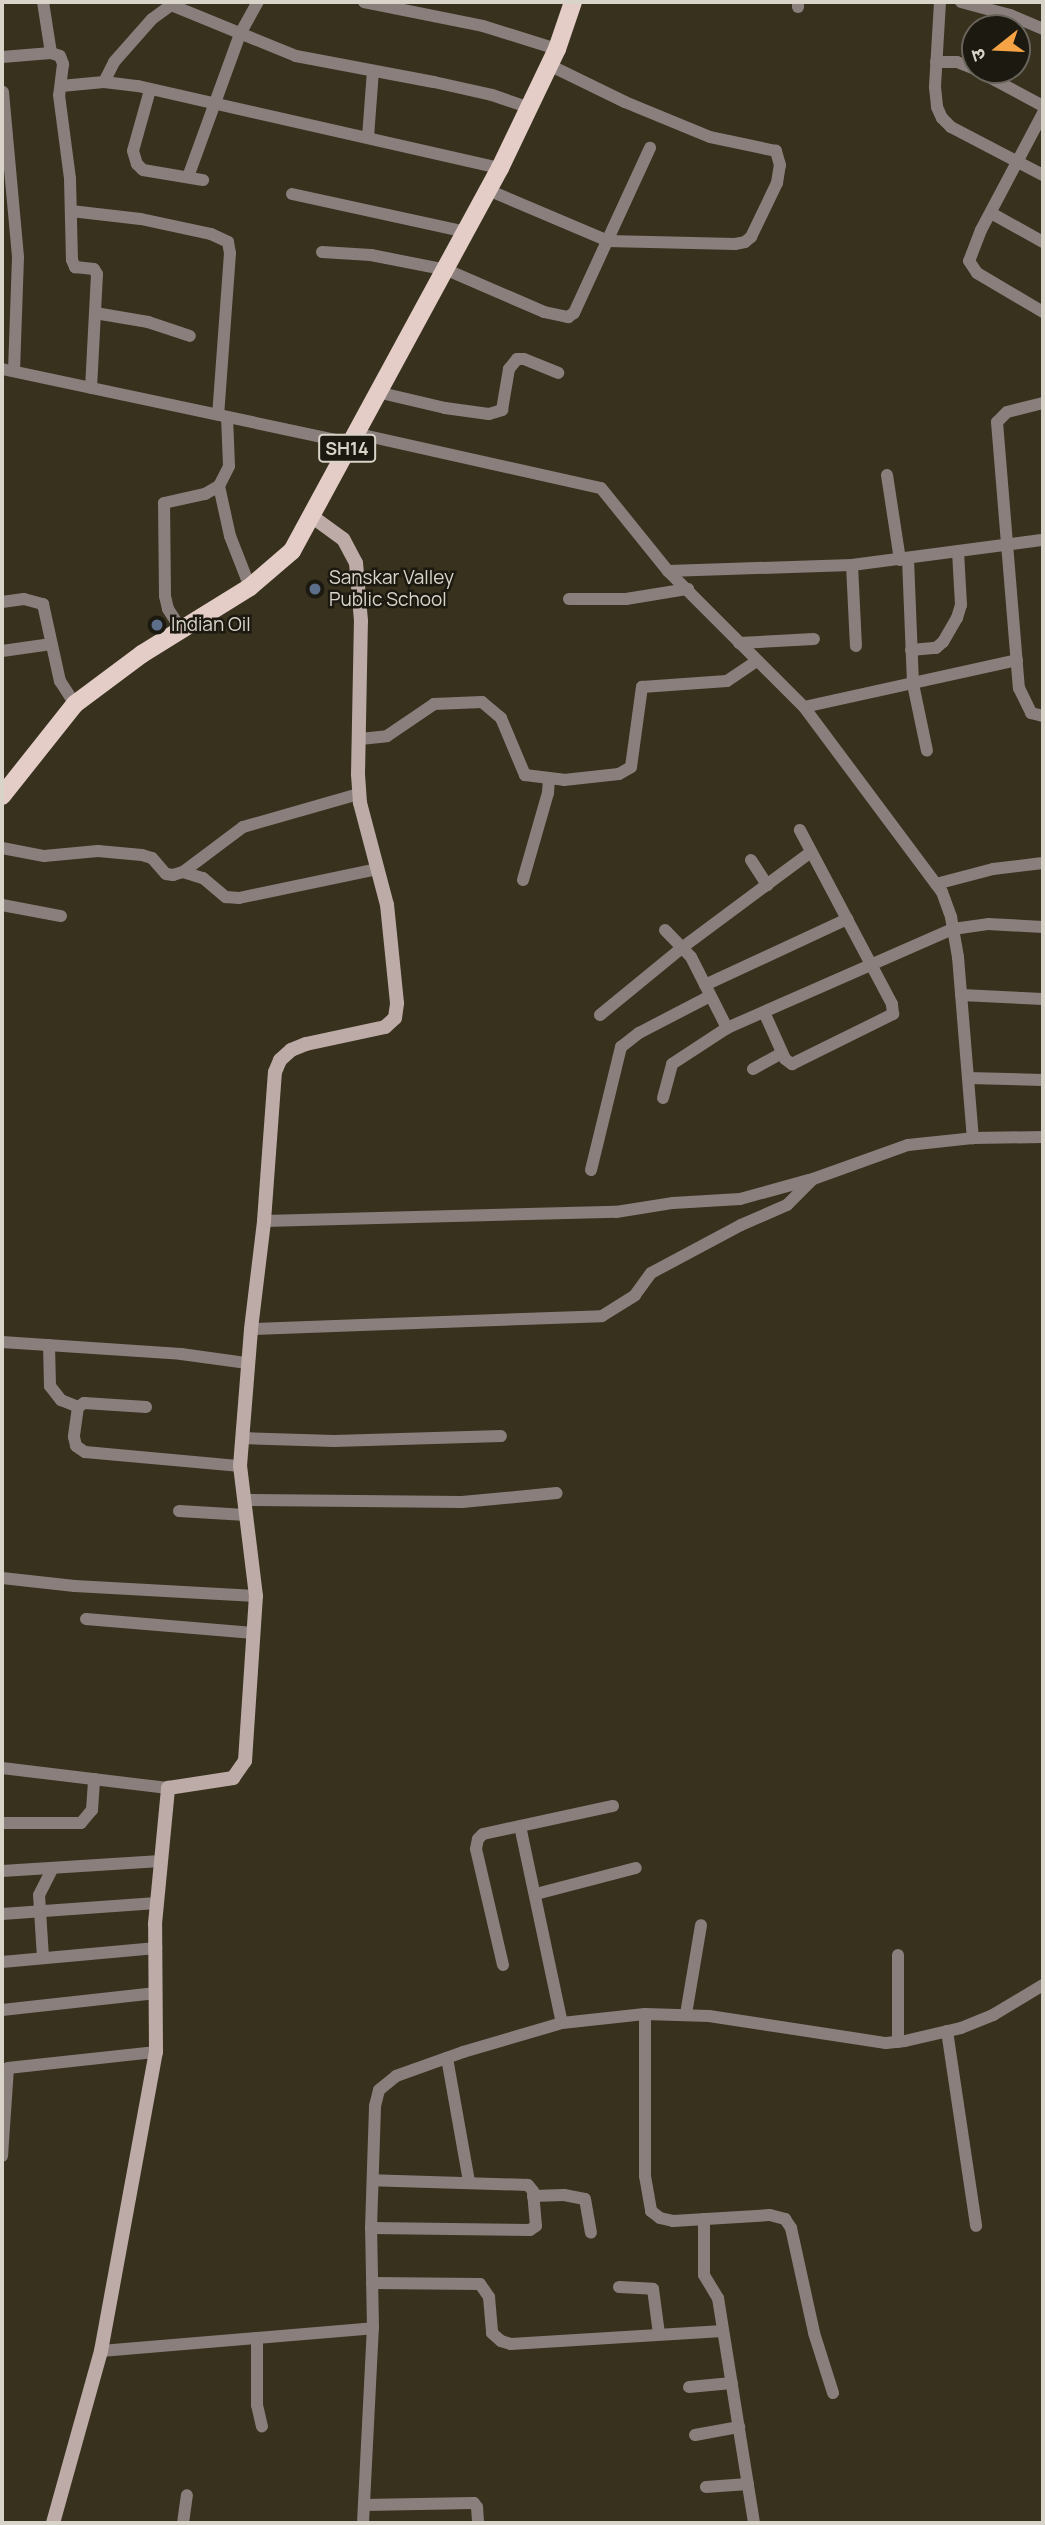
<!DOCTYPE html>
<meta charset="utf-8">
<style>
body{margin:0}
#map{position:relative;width:1045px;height:2525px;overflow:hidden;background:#38311e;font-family:Manrope,"Noto Sans Devanagari",sans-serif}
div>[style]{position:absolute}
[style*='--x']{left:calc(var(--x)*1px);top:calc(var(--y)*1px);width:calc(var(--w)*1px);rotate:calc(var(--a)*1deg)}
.street>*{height:12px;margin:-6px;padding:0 6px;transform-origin:6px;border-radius:6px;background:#8a7f7c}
.secondary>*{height:14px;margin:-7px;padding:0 7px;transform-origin:7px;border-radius:7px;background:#bdaba7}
.primary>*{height:18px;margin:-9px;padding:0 9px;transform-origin:9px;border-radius:9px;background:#e4cdc7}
.dots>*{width:19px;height:19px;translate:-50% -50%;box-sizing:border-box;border:4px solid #1c1911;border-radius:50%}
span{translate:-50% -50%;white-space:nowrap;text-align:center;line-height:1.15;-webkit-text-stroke:5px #1c1911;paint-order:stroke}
.shield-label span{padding:2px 5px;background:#1c1911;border:2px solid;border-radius:5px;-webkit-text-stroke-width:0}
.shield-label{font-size:18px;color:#d9d4c9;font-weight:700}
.poi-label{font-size:19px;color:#d9d4c9}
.left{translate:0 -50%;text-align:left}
.frame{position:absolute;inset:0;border:4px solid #d9d4c9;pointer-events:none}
.north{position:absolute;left:961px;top:14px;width:70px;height:70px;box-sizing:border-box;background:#1c1911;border:2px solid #68645b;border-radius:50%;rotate:252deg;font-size:19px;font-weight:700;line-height:28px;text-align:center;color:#d9d4c9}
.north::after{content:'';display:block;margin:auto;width:24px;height:32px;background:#f5a345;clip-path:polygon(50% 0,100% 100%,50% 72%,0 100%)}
</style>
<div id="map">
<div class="street">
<i style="--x:364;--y:2;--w:121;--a:11.4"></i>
<i style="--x:483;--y:26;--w:77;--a:17.3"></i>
<i style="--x:940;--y:2;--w:85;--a:93.4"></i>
<i style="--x:935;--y:87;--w:20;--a:84"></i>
<i style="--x:937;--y:107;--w:12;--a:66"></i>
<i style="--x:942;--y:118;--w:13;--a:45"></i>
<i style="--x:951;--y:127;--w:104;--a:27.6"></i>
<i style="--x:961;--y:2;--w:51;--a:14.9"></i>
<i style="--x:1010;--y:15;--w:36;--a:23"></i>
<i style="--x:171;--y:5;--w:135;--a:22.2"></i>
<i style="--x:296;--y:56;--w:140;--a:10.7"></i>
<i style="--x:434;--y:82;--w:59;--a:12.6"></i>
<i style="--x:492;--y:95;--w:39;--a:19"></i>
<i style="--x:798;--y:7;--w:5;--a:-90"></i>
<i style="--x:51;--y:53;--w:9;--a:18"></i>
<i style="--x:60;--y:56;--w:9;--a:69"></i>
<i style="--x:63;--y:64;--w:31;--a:97"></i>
<i style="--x:59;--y:95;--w:85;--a:82.5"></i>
<i style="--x:70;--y:179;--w:81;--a:88.6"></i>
<i style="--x:72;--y:260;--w:8;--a:67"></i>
<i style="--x:75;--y:267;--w:19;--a:6"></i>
<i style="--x:94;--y:269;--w:6;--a:59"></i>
<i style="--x:97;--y:274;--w:114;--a:93"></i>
<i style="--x:2;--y:57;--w:49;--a:-4.7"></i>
<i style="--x:51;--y:53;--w:52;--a:-98.9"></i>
<i style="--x:936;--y:62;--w:21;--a:0"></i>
<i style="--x:957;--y:62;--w:19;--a:21"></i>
<i style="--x:976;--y:70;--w:76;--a:28.2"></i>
<i style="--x:104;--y:82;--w:34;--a:7"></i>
<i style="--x:138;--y:86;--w:371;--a:12.8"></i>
<i style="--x:61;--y:86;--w:43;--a:-5.3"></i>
<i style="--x:104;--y:82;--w:22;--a:-63"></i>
<i style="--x:114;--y:62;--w:57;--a:-48.5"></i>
<i style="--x:152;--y:19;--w:29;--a:-36"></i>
<i style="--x:150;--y:90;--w:63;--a:105.6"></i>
<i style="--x:133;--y:151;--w:14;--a:73"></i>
<i style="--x:137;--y:164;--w:8;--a:45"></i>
<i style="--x:143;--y:170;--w:61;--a:9.5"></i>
<i style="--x:3;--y:92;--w:166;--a:84.8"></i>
<i style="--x:18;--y:257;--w:114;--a:92"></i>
<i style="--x:1043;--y:113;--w:132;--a:117.9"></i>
<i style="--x:981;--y:230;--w:33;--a:111"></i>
<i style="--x:969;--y:261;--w:14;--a:56"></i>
<i style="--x:977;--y:273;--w:77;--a:30.6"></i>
<i style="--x:368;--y:137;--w:66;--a:-85.7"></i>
<i style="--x:188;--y:177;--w:152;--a:-70"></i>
<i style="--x:240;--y:34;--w:37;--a:-61"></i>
<i style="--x:488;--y:190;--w:130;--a:23"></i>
<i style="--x:608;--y:241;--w:127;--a:1.4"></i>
<i style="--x:735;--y:244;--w:10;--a:-11"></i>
<i style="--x:745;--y:242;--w:8;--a:-40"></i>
<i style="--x:751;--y:237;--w:60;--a:-64.3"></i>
<i style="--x:777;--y:183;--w:18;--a:-81"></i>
<i style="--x:780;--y:165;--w:15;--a:-106"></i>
<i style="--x:776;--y:151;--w:67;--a:-168"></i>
<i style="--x:710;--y:137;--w:92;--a:-157.6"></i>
<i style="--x:625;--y:102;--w:85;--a:-154"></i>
<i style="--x:292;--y:194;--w:179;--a:12.3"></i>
<i style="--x:71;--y:211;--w:70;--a:6.5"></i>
<i style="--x:141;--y:219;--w:72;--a:12.1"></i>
<i style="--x:211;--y:234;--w:19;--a:25"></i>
<i style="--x:228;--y:242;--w:11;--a:80"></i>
<i style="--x:230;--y:253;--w:162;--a:94.2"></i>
<i style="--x:991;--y:213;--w:60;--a:29.1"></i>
<i style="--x:322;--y:252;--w:49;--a:3.5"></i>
<i style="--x:371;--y:255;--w:77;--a:11.2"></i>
<i style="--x:447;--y:270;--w:106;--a:23.4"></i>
<i style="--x:544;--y:312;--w:25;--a:12"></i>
<i style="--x:568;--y:317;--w:7;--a:-34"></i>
<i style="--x:574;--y:313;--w:182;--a:-65.3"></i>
<i style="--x:95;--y:313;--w:54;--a:9.6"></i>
<i style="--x:148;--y:322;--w:44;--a:18.4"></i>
<i style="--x:2;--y:369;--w:355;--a:12"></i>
<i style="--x:377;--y:392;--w:70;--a:13.2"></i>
<i style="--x:445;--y:408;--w:44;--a:7.8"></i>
<i style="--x:489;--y:414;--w:14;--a:-17"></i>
<i style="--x:502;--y:410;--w:42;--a:-80.3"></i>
<i style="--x:509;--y:369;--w:13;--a:-51"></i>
<i style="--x:517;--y:359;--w:7;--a:0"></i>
<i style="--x:524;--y:359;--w:37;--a:22"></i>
<i style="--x:1043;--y:403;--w:37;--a:166"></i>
<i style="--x:1007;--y:412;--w:14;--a:135"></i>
<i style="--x:997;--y:422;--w:267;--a:85.3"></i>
<i style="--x:1019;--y:688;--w:28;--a:64"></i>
<i style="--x:1031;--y:713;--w:12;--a:14"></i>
<i style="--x:354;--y:433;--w:253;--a:12.6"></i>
<i style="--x:601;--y:488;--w:107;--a:51.1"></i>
<i style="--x:668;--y:571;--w:192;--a:45"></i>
<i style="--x:804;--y:707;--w:231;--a:53.3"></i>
<i style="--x:942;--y:892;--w:27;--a:70"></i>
<i style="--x:951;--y:917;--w:41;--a:80.1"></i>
<i style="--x:958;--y:957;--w:182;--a:85.3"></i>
<i style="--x:887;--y:475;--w:86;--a:81.3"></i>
<i style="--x:219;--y:486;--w:51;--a:77.6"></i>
<i style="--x:230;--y:536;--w:55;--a:68.6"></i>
<i style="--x:908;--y:559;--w:125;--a:87.7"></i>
<i style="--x:913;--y:684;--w:68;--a:78.2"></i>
<i style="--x:852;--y:565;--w:81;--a:87.2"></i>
<i style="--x:668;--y:571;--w:184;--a:-1.9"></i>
<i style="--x:852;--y:565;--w:193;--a:-7.5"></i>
<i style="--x:569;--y:599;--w:57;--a:0"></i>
<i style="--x:626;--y:599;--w:63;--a:-9.2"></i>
<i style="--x:2;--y:602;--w:22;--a:-8"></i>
<i style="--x:24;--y:599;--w:20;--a:15"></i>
<i style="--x:43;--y:604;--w:79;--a:77.6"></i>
<i style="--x:60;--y:681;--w:27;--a:57"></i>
<i style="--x:181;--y:629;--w:24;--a:-123"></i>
<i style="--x:168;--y:609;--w:13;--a:-103"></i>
<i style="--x:165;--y:596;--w:93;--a:-90.6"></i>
<i style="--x:164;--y:503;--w:42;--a:-12.4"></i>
<i style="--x:205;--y:494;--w:16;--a:-30"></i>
<i style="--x:219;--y:486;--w:22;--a:-63"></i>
<i style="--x:229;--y:466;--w:49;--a:-92.3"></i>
<i style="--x:739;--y:643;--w:75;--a:-3.1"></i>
<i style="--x:911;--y:650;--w:25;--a:-5"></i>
<i style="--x:936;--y:648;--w:9;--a:-41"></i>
<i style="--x:943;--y:642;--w:28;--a:-60"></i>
<i style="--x:957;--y:618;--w:14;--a:-73"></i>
<i style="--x:961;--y:605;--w:53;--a:-93.2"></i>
<i style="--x:2;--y:651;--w:50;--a:-8"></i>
<i style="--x:804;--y:707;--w:218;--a:-12.4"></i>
<i style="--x:360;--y:739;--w:27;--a:-6"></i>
<i style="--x:387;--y:736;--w:57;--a:-34.2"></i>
<i style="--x:434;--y:704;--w:48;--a:-2.4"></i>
<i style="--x:482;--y:702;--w:25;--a:40"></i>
<i style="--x:501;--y:718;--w:62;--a:67.2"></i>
<i style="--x:525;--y:775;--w:39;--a:7"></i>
<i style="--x:564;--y:780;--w:55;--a:-6.2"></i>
<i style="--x:619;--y:774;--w:14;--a:-30"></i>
<i style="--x:631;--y:767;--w:81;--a:-82.2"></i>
<i style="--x:642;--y:687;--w:85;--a:-4"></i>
<i style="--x:727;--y:681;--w:36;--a:-34"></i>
<i style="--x:2;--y:848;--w:43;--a:10.8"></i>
<i style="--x:44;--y:856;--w:54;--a:-5.3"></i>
<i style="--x:98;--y:851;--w:44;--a:5.2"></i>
<i style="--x:142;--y:855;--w:10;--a:17"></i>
<i style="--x:152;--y:858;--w:21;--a:49"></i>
<i style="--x:166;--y:874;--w:7;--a:8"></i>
<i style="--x:173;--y:875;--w:10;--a:-17"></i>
<i style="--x:183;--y:872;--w:75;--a:-36.9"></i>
<i style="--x:243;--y:827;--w:121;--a:-15.9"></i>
<i style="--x:751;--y:860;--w:30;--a:57"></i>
<i style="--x:183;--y:872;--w:21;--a:17"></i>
<i style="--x:203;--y:878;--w:30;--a:40"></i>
<i style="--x:226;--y:897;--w:13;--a:4"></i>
<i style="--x:239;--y:898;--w:142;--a:-11.8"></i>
<i style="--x:523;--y:880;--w:91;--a:-74"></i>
<i style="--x:548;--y:793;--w:14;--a:-86"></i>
<i style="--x:936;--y:884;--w:59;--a:-14.7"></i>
<i style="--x:993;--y:869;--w:50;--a:-6.8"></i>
<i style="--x:2;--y:905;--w:60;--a:10.6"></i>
<i style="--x:665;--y:930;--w:37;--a:46"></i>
<i style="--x:691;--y:957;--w:80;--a:63.1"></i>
<i style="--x:705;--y:985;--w:157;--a:-24.9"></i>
<i style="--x:961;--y:995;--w:82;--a:2.8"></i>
<i style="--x:764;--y:1012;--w:51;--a:65.9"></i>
<i style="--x:785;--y:1059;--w:9;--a:36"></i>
<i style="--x:792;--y:1064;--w:113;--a:-26.3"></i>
<i style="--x:893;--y:1014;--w:10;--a:-96"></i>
<i style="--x:892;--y:1004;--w:197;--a:-117.9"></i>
<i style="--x:600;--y:1015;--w:107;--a:-39.3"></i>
<i style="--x:683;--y:947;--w:159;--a:-36.6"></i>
<i style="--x:753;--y:1069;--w:33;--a:-29"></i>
<i style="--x:968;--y:1078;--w:75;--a:1.5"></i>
<i style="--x:663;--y:1098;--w:35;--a:-75"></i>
<i style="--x:672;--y:1064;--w:66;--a:-33.2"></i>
<i style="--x:727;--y:1028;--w:247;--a:-23.7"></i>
<i style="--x:953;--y:929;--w:35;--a:-8"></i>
<i style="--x:988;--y:924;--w:55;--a:3.1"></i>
<i style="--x:591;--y:1170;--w:127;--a:-76.3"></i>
<i style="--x:621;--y:1047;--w:23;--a:-38"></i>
<i style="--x:639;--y:1033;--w:80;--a:-27.5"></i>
<i style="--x:264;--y:1221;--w:352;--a:-1.5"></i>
<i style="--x:616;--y:1212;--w:58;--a:-9"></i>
<i style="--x:673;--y:1203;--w:67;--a:-3.4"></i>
<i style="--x:740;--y:1199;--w:72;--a:-15.4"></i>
<i style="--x:251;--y:1329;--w:351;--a:-2.1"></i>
<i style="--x:602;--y:1316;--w:39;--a:-32"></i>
<i style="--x:635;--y:1295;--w:27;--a:-54"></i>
<i style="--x:651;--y:1273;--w:102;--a:-28.1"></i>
<i style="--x:741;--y:1225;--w:50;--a:-23.5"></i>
<i style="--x:787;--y:1205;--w:37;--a:-45"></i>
<i style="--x:813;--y:1179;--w:101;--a:-19.7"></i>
<i style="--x:908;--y:1145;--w:65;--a:-6.1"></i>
<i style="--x:973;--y:1138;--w:70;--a:-0.8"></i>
<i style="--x:2;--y:1342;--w:179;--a:3.8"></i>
<i style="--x:181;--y:1354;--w:67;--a:7.8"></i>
<i style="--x:49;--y:1345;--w:41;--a:88.6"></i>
<i style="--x:50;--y:1386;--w:18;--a:52"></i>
<i style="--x:61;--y:1400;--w:18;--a:22"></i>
<i style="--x:146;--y:1407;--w:62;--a:-176.3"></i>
<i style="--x:84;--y:1403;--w:7;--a:146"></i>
<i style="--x:78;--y:1407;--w:30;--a:98"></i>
<i style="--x:74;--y:1437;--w:9;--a:77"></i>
<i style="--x:76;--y:1446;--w:11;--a:34"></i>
<i style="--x:85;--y:1452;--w:156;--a:5.2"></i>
<i style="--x:242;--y:1438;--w:92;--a:1.9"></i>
<i style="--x:334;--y:1441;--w:167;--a:-1.7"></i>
<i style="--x:244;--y:1500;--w:218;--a:0.5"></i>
<i style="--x:462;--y:1502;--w:95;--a:-5.4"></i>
<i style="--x:179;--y:1511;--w:67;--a:3.4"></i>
<i style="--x:2;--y:1578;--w:73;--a:6.3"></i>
<i style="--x:75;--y:1586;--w:181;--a:3.2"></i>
<i style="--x:86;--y:1619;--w:168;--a:4.8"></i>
<i style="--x:2;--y:1768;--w:167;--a:6.9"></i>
<i style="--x:2;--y:1823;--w:79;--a:0"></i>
<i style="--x:81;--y:1823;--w:17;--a:-50"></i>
<i style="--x:92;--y:1810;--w:31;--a:-86"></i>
<i style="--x:520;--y:1826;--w:201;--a:78"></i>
<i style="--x:2;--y:1871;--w:159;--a:-3.6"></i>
<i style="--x:536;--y:1894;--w:103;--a:-14.6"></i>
<i style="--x:2;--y:1914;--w:155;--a:-4.1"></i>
<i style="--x:43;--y:1958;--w:63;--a:-93.6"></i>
<i style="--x:39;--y:1895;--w:30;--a:-63"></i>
<i style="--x:2;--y:1962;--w:155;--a:-5.2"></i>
<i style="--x:503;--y:1965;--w:119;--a:-103.1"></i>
<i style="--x:476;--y:1849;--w:10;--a:-79"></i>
<i style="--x:478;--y:1839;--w:7;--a:-45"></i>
<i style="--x:483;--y:1834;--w:133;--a:-12.2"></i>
<i style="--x:2;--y:2010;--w:155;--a:-6.3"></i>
<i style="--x:645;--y:2014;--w:162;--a:90"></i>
<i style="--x:645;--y:2176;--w:36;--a:80"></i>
<i style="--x:651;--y:2211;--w:11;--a:38"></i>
<i style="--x:660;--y:2218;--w:13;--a:13"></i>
<i style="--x:673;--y:2221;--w:97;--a:-3.5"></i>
<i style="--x:770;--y:2215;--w:16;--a:15"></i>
<i style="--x:785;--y:2219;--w:11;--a:56"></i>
<i style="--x:791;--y:2228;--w:107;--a:77.6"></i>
<i style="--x:814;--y:2333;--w:63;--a:72.4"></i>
<i style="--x:686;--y:2014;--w:90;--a:-80.4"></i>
<i style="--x:947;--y:2031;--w:197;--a:81.5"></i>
<i style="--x:898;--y:2042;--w:87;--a:-90"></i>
<i style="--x:447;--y:2058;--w:125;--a:79.9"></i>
<i style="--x:2;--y:2156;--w:88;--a:-86.1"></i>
<i style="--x:8;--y:2068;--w:149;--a:-6.2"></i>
<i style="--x:533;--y:2196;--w:31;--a:-2"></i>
<i style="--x:564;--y:2195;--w:21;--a:11"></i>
<i style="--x:585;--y:2199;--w:34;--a:80"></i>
<i style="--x:704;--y:2219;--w:56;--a:90"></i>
<i style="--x:704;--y:2275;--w:27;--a:59"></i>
<i style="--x:718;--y:2298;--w:228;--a:80.9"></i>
<i style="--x:371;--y:2228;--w:159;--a:0.7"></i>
<i style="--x:530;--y:2230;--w:7;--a:-34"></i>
<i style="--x:536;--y:2226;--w:35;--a:-95"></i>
<i style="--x:533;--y:2191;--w:8;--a:-130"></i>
<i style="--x:528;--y:2185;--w:155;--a:-178.2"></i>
<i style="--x:372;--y:2283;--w:108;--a:0.5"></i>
<i style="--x:480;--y:2284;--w:16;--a:55"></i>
<i style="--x:489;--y:2297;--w:36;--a:85"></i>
<i style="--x:492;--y:2333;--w:12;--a:42"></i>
<i style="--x:501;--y:2341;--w:10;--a:17"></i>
<i style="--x:511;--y:2344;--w:212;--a:-3.5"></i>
<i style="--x:619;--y:2287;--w:34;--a:3"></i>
<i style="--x:653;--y:2289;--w:45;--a:82.4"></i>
<i style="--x:257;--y:2338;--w:67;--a:90"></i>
<i style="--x:257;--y:2405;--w:22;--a:77"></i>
<i style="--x:101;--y:2351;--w:273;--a:-4.8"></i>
<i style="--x:373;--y:2328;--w:100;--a:-91.1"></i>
<i style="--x:371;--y:2228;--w:122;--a:-88.1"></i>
<i style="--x:375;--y:2106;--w:16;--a:-76"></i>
<i style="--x:379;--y:2090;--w:22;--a:-39"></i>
<i style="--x:396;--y:2076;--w:71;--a:-19.7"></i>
<i style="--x:463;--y:2052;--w:103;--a:-16.3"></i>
<i style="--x:562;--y:2023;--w:83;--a:-6.2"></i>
<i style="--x:645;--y:2014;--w:64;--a:1.8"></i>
<i style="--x:709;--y:2016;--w:179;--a:8.7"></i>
<i style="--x:886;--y:2043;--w:19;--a:-6"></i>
<i style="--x:905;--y:2041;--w:57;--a:-13.1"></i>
<i style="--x:961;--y:2028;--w:35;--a:-22"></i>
<i style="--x:993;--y:2015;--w:58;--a:-31"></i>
<i style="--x:689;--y:2387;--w:43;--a:-5.3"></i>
<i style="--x:695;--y:2435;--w:45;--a:-10.3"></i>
<i style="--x:706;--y:2487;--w:42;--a:-4.1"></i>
<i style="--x:364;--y:2505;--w:110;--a:-1"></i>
<i style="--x:474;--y:2503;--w:5;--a:53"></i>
<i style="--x:477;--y:2507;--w:16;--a:86"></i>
<i style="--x:183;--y:2523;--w:28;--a:-82"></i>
<i style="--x:363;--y:2523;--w:195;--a:-87.1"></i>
</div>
<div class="secondary">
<i style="--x:53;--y:2523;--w:179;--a:-74.4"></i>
<i style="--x:101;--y:2351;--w:304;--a:-79.6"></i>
<i style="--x:156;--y:2052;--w:128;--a:-90.4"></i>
<i style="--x:155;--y:1924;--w:137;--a:-84.5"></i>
<i style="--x:168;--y:1788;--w:66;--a:-8.7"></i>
<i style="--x:233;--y:1778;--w:21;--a:-55"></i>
<i style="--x:245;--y:1761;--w:165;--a:-86.2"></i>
<i style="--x:256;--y:1596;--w:131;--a:-97"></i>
<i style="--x:240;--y:1466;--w:137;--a:-85.4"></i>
<i style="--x:251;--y:1329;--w:109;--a:-83.1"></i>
<i style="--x:264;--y:1221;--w:149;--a:-85.8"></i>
<i style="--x:275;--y:1072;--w:13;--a:-67"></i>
<i style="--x:280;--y:1060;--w:15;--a:-42"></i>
<i style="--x:291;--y:1050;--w:16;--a:-22"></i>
<i style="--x:306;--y:1044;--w:81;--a:-12.1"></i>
<i style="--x:385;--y:1027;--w:13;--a:-42"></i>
<i style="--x:395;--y:1018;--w:15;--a:-82"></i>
<i style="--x:397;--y:1003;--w:99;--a:-95.8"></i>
<i style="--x:387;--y:905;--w:106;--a:-104.8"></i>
<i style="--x:360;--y:803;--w:29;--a:-94"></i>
<i style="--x:358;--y:774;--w:153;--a:-88.9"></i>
<i style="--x:361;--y:621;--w:58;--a:-94.9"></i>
<i style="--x:356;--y:563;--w:27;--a:-118"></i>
<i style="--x:343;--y:539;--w:37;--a:-144"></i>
</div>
<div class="primary">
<i style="--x:2;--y:796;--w:117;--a:-51.6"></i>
<i style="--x:75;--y:704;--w:84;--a:-36.7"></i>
<i style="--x:142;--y:654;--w:127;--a:-31.8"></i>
<i style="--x:250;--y:587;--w:55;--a:-40.6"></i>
<i style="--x:292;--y:551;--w:436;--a:-61.5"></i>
<i style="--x:500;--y:168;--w:132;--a:-64.4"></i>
<i style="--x:557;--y:49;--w:50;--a:-71.2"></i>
</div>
<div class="dots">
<i style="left:315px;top:589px;background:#5c6f8a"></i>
<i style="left:157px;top:625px;background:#5c6f8a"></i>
</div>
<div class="shield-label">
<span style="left:347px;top:448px">SH14</span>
</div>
<div class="poi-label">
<span class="left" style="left:329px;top:589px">Sanskar Valley<br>Public School</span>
<span class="left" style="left:171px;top:625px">Indian Oil</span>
</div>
<div class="frame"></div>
<div class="north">उ</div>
</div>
